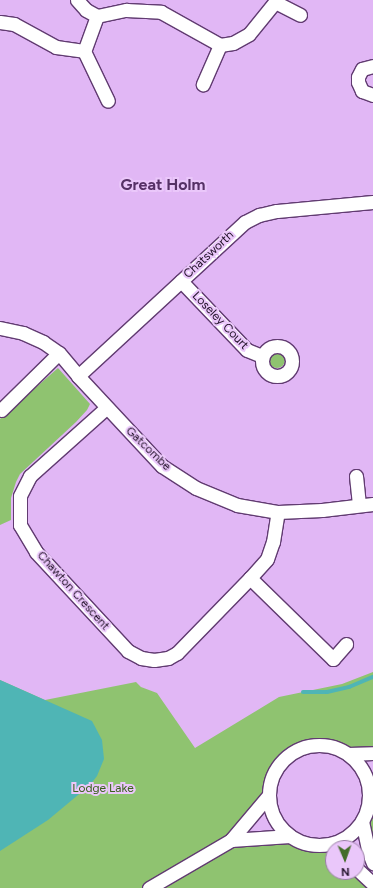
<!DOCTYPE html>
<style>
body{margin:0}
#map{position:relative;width:373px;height:888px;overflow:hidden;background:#e1b7f5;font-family:Figtree,sans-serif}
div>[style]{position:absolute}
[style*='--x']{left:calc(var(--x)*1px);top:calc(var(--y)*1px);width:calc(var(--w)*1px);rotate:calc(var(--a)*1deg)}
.green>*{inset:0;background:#8fc370}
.round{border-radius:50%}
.water>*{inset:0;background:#4fb5b5}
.stream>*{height:4px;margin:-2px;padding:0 2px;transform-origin:2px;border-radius:2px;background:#4fb5b5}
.roads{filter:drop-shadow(1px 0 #613b71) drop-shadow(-1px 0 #613b71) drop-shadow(0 1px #613b71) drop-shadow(0 -1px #613b71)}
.minor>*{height:13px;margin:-6.5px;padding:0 6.5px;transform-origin:6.5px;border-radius:6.5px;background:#fff}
.minor>.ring{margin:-6.5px;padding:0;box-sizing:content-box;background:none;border:13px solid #fff;border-radius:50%}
span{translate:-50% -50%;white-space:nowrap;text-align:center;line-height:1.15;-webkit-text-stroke:4px #eac7fa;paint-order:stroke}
.street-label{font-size:12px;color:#1f0f26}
.park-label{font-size:12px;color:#386219}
.district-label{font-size:16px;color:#563166;font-weight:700}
.north{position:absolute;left:325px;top:840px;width:40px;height:40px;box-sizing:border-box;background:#eac7fa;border:1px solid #997da5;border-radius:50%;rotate:178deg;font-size:11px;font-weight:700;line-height:16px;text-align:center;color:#1f0f26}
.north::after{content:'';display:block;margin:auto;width:14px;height:18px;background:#446d29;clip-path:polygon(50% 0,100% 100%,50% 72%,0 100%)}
</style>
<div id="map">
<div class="green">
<i class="round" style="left:269px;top:352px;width:16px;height:16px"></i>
<i style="clip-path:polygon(58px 368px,90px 404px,87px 410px,76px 422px,20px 474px,16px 482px,11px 498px,11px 520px,0 525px,0 419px)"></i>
<i style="clip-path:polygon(373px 672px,373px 753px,348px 754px,336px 748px,326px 746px,311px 746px,300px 749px,285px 758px,272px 776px,268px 796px,232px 840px,290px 836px,306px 844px,322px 845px,333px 853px,333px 872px,357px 872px,373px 888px,0 888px,0 680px,45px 700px,136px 682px,141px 687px,157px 693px,195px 748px,279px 697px,342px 684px)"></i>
<i style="clip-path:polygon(373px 791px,373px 863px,362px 821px)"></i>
</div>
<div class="water">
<i style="clip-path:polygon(0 680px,92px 721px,102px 740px,104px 759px,97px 776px,90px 785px,48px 820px,0 851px)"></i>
</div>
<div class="stream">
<i style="--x:303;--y:692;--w:24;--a:0"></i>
<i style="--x:327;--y:692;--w:23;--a:-13"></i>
<i style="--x:349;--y:687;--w:26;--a:-23"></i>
</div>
<div class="roads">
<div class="minor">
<i style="--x:77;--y:0;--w:13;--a:48"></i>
<i style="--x:86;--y:10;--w:13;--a:29"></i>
<i style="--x:97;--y:16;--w:30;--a:-12"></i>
<i style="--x:126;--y:10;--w:35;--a:3"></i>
<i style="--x:161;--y:12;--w:68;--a:29.2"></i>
<i style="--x:220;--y:45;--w:43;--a:113.6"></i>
<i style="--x:97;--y:16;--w:37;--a:110"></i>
<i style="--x:84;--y:51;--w:55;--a:64.4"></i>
<i style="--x:0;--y:22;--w:14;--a:8"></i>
<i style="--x:14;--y:24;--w:48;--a:28.7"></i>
<i style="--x:56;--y:47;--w:28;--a:8"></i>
<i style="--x:220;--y:45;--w:13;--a:-9"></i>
<i style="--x:233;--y:43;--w:18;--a:-29"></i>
<i style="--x:249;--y:34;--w:41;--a:-50.9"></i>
<i style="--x:275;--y:2;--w:28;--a:27"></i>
<i style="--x:373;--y:66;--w:11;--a:165"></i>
<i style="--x:362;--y:69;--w:9;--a:117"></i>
<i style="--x:358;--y:77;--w:5;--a:90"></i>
<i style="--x:358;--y:82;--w:10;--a:66"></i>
<i style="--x:362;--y:91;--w:12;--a:20"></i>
<i style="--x:181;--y:281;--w:95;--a:46.3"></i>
<i style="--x:247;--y:350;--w:16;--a:22"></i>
<i style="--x:0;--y:328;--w:24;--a:12"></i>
<i style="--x:23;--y:333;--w:22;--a:24"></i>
<i style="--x:43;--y:342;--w:19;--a:35"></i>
<i style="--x:59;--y:353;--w:30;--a:50"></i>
<i style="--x:78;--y:376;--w:123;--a:47"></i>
<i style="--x:162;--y:466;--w:40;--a:32.9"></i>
<i style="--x:196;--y:488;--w:44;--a:22.5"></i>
<i style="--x:237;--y:505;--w:42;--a:9.7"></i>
<i style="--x:278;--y:512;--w:44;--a:-2.6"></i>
<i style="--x:322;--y:510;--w:51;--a:-6.7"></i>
<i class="ring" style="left:262px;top:346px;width:17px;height:17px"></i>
<i style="--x:78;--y:376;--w:227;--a:-42.7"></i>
<i style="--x:245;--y:222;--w:16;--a:-27"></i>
<i style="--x:259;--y:215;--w:18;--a:-13"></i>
<i style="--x:277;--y:211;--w:96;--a:-5.4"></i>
<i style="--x:106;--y:408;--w:102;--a:138.2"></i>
<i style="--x:30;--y:476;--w:22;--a:117"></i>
<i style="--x:20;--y:496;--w:29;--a:90"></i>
<i style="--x:20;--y:525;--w:31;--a:59"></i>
<i style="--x:36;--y:552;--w:135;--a:47.1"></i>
<i style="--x:128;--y:651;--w:15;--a:28"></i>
<i style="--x:141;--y:658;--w:13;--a:9"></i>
<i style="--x:154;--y:660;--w:14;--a:-8"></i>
<i style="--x:168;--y:658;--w:10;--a:-29"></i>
<i style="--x:177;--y:653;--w:105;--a:-45.8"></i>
<i style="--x:250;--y:578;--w:25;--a:-48"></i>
<i style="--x:267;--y:559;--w:18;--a:-71"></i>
<i style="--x:273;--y:542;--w:30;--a:-81"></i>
<i style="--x:1;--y:410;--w:81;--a:-44.5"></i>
<i style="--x:356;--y:476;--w:29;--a:84"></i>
<i style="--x:250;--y:578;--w:116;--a:44.3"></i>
<i style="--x:333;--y:659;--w:20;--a:-49"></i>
<i class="ring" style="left:269px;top:745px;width:87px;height:87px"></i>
<i style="--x:348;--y:754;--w:25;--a:-2"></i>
<i style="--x:362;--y:821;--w:33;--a:78"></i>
<i style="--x:369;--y:853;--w:11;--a:68"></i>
<i style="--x:231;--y:840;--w:59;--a:-3.9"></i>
<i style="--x:357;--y:869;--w:22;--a:43"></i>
<i style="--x:149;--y:888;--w:95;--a:-30.3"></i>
<i style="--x:231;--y:840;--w:57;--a:-49.9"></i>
</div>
</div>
<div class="street-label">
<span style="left:209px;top:255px;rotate:-43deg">Chatsworth</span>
<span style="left:220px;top:321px;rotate:46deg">Loseley Court</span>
<span style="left:148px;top:449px;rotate:44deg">Gatcombe</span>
<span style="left:73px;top:591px;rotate:48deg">Chawton Crescent</span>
</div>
<div class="park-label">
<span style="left:103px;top:789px">Lodge Lake</span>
</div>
<div class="district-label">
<span style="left:163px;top:185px">Great Holm</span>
</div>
<div class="north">N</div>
</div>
